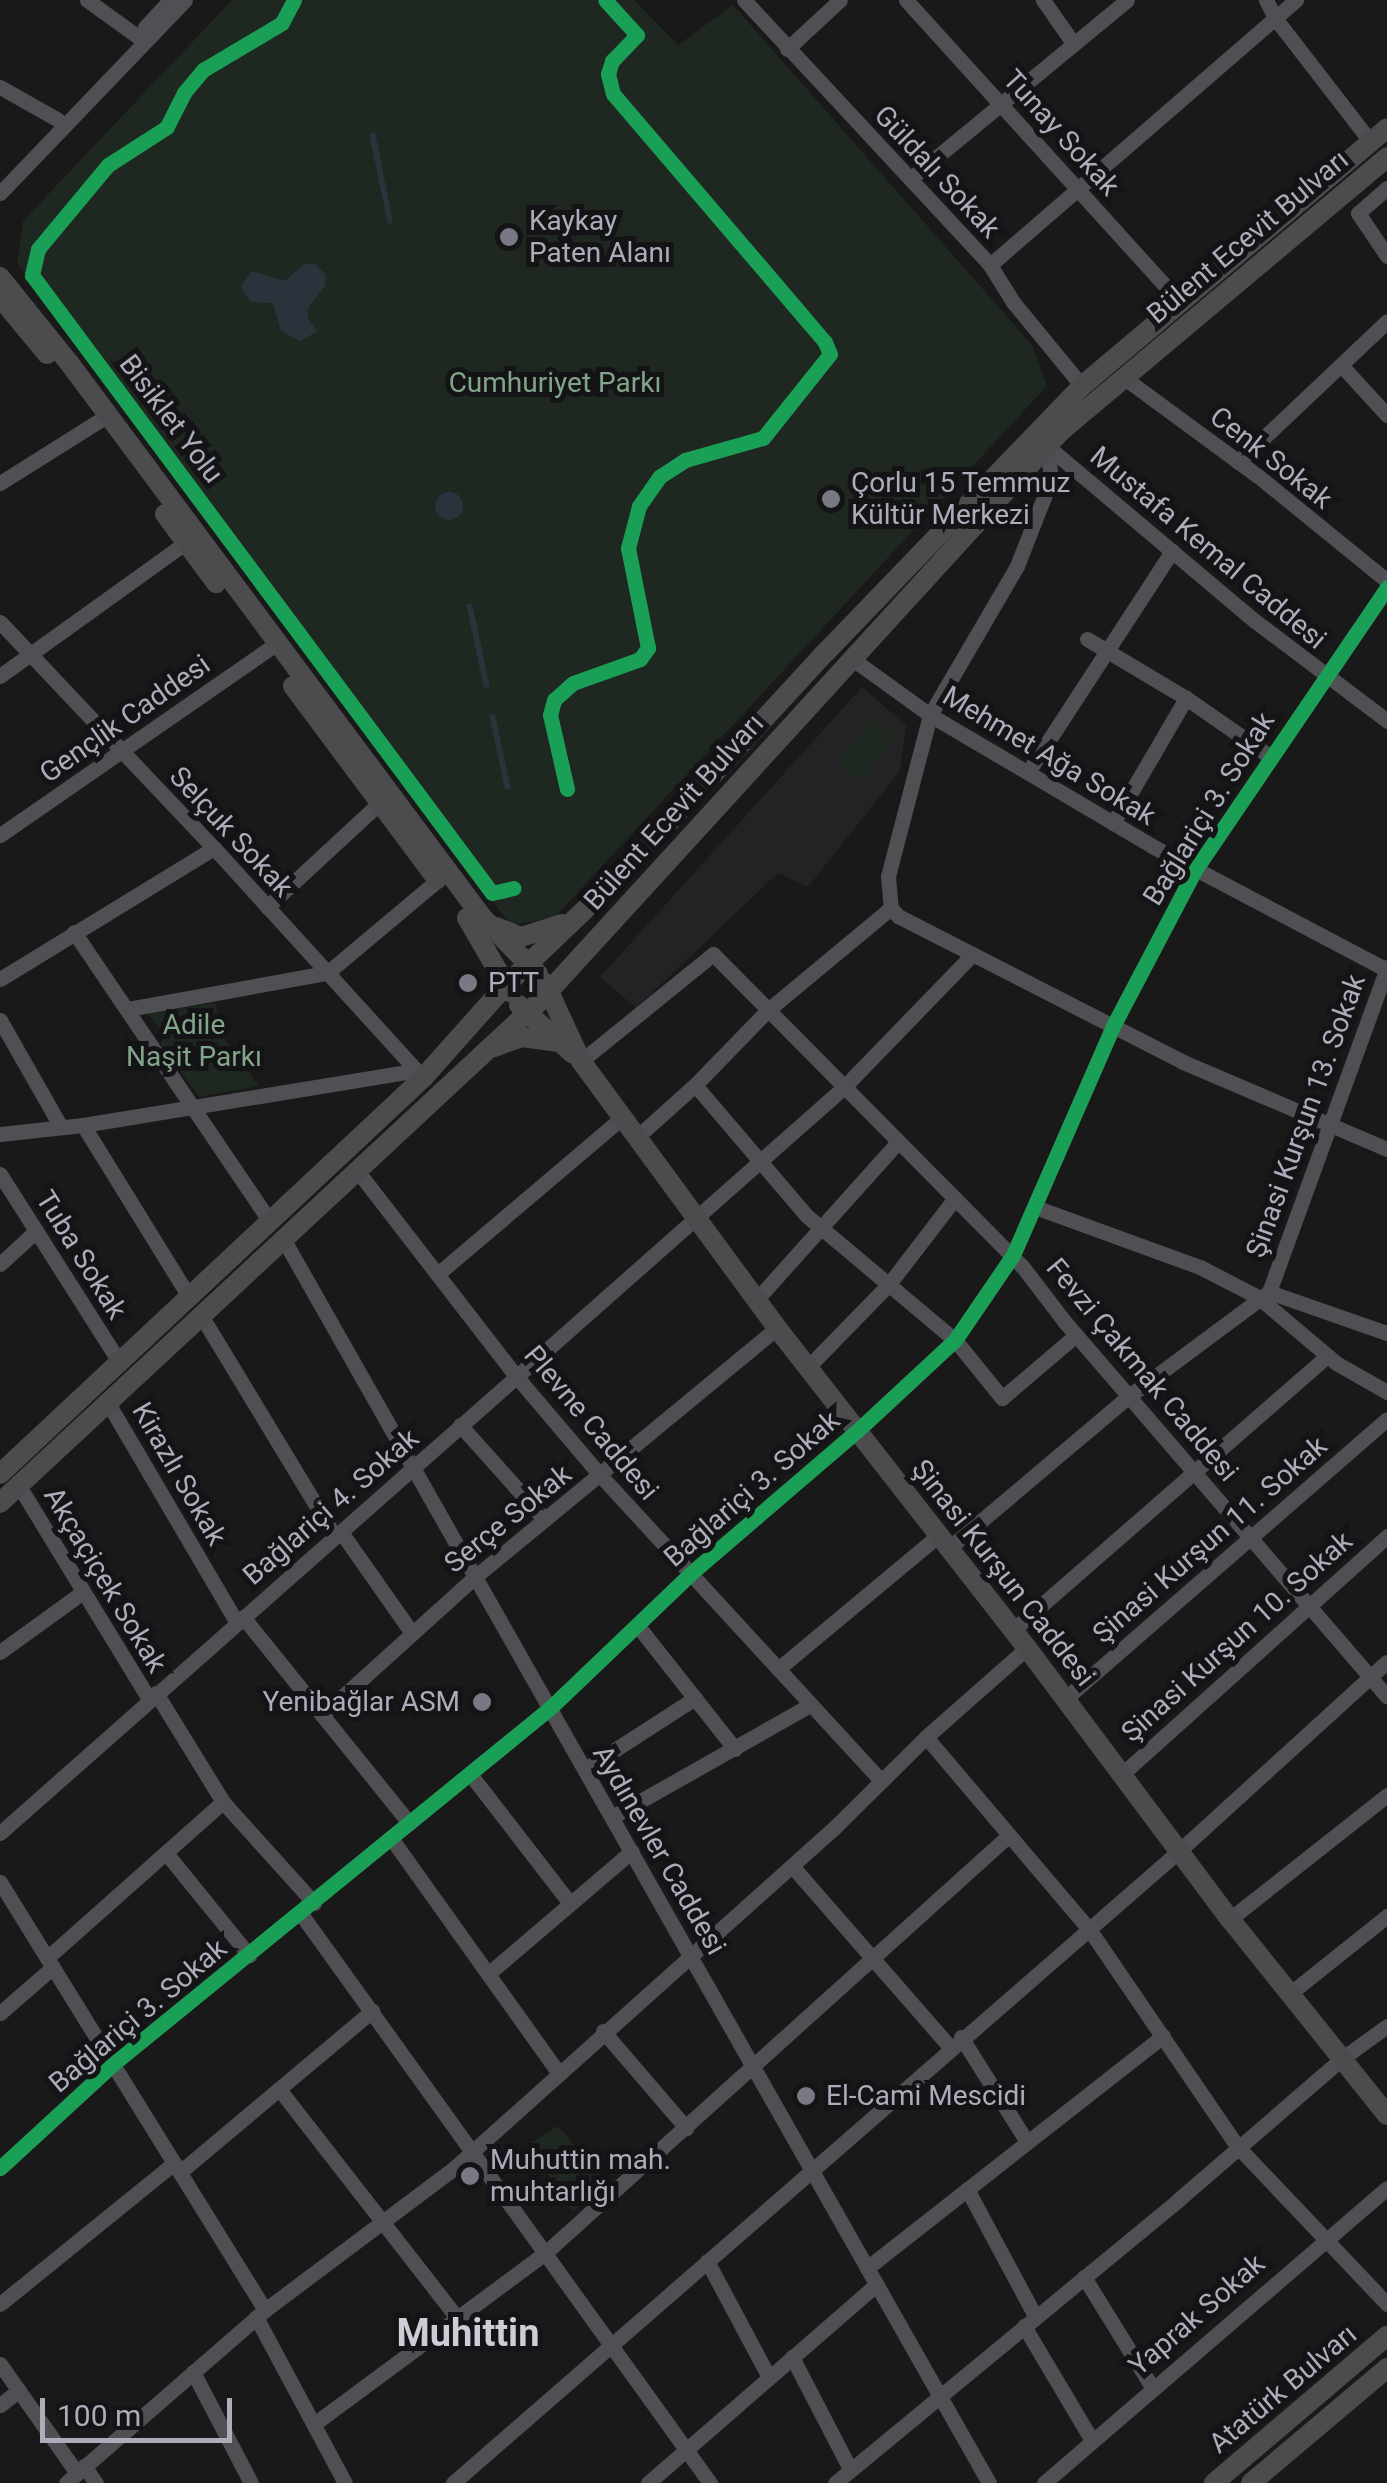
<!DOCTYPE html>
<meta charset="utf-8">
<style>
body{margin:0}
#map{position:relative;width:1387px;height:2483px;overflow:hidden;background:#191919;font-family:Roboto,sans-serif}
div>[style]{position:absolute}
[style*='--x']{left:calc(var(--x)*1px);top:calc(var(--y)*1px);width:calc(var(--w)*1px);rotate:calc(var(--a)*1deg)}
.built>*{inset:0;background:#232326}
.green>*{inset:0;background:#1f2721;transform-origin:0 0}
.water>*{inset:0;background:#2c323c;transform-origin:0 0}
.round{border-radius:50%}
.minor>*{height:15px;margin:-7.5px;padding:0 7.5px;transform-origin:7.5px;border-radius:7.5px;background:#4f4f54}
.major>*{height:20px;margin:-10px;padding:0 10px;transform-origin:10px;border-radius:10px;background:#4c4c4f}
.cycleway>*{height:15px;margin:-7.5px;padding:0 7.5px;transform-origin:7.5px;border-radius:7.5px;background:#1a9f57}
.dots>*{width:28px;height:28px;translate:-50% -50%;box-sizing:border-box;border:5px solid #141316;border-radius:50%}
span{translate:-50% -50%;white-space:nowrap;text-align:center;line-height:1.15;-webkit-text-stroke:10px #141316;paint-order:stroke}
.street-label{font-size:28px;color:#abadba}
.poi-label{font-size:28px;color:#abadba}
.left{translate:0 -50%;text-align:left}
.right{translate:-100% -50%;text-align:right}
.park-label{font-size:28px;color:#82a589}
.district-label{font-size:38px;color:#cccdd6;font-weight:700}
.scale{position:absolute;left:40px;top:2398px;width:192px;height:45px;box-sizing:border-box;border:5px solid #abadba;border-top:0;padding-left:12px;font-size:30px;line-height:35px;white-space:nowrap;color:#abadba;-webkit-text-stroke:8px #141316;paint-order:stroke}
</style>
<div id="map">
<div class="built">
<i style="clip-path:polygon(862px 687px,906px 725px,900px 771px,808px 887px,778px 873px,636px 1008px,600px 977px)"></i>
</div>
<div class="green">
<i style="clip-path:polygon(232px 0,634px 0,678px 45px,733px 5px,1032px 345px,1047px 386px,555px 917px,511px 925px,17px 263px,23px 221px)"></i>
<i style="left:872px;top:717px;width:31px;height:58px;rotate:37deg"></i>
<i style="clip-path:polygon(215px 1003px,222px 1035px,259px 1086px,199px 1097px,160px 1044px,166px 1035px,147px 1013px)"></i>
<i style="clip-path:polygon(558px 2126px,605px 2181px,573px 2212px,528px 2145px)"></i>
</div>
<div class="water">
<i style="clip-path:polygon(375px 132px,393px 223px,388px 224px,369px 134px)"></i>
<i style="clip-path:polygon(314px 263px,326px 275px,325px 286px,308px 308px,308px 319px,318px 331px,300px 341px,281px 331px,273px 303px,250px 302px,241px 286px,252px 271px,285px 281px,304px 264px)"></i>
<i class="round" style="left:435px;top:492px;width:28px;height:28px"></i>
<i style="left:472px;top:603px;width:86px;height:6px;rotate:78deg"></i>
<i style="left:495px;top:714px;width:76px;height:6px;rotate:78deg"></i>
</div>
<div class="minor">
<i style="--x:87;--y:0;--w:62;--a:35.8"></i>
<i style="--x:744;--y:0;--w:362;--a:47.1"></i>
<i style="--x:990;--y:265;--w:44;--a:58.1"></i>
<i style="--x:1013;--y:302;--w:109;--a:50.6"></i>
<i style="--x:906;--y:0;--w:405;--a:47.8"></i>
<i style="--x:1043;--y:0;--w:52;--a:55.1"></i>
<i style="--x:1266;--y:0;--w:20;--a:63"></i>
<i style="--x:1275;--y:18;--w:157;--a:52.3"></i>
<i style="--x:145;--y:27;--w:37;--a:-47"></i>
<i style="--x:787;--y:49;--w:72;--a:-42.8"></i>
<i style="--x:0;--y:87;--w:67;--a:29.6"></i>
<i style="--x:910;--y:179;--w:281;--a:-39.5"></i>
<i style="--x:1387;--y:188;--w:38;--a:139"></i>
<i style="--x:1358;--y:213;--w:52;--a:56"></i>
<i style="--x:0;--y:193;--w:267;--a:-46.2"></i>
<i style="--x:990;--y:265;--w:405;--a:-40.9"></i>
<i style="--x:1341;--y:365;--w:68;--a:47.4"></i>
<i style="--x:1123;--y:377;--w:167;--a:36.3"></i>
<i style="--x:1258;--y:476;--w:166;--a:39.1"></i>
<i style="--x:1047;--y:446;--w:26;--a:83"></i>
<i style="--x:1050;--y:472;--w:26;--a:103"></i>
<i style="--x:1044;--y:497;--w:74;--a:111.4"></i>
<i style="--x:1017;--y:566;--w:173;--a:120.3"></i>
<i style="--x:930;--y:715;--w:166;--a:104.6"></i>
<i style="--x:888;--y:876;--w:32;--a:85"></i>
<i style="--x:891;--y:908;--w:11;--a:49"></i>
<i style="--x:898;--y:916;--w:320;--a:27.1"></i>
<i style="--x:1183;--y:1062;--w:222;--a:23.1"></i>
<i style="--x:1047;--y:446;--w:272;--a:40.1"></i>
<i style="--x:1255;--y:621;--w:166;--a:37.1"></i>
<i style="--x:1238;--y:462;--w:205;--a:-43.4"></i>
<i style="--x:0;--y:483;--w:128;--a:-32.2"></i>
<i style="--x:0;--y:622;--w:311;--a:46.6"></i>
<i style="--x:214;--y:848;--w:311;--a:47.7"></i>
<i style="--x:1087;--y:639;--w:115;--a:30.8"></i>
<i style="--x:1186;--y:698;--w:103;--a:34.8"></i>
<i style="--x:851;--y:658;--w:97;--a:35.8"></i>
<i style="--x:930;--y:715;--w:258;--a:30.5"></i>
<i style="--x:1152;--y:846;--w:266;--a:27.8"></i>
<i style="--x:0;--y:676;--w:236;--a:-35.7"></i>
<i style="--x:1028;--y:772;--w:264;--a:-56.9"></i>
<i style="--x:1113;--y:823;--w:145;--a:-59.7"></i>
<i style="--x:0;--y:835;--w:337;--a:-34.7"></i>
<i style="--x:267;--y:907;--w:165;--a:-42.8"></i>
<i style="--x:74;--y:932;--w:350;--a:55.9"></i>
<i style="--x:0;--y:979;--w:251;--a:-31.5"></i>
<i style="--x:128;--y:1009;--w:202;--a:-10.3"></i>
<i style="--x:327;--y:973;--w:154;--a:-40"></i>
<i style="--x:0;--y:1020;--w:123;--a:60.3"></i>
<i style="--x:581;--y:1061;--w:170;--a:-39"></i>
<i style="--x:713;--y:954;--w:439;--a:45.3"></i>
<i style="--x:1022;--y:1266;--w:69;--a:52.6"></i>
<i style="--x:1064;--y:1321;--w:495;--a:49.3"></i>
<i style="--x:695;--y:1085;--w:172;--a:49.5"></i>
<i style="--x:807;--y:1216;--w:193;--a:40"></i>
<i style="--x:955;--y:1340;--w:75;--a:51"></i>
<i style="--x:1002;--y:1398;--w:97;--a:-40.4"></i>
<i style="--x:83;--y:1125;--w:203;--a:58.3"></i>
<i style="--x:0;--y:1134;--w:83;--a:-6.2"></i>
<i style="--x:83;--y:1125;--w:327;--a:-9.3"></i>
<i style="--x:406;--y:1072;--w:18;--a:19"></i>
<i style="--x:637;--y:1137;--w:78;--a:-41.9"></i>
<i style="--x:695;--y:1085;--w:105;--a:-45.8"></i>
<i style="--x:768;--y:1010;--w:160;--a:-39.7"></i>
<i style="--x:359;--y:1173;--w:257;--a:52.3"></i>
<i style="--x:516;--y:1376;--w:130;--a:49.7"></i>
<i style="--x:600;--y:1475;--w:415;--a:47.4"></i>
<i style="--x:0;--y:1174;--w:224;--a:57.6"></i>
<i style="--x:1035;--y:1207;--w:176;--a:20"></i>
<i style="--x:1200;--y:1267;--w:65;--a:27.3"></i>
<i style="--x:1258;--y:1297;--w:102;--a:40.2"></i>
<i style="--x:1336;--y:1363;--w:59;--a:29.6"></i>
<i style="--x:285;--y:1242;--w:1427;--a:60.43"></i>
<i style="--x:0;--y:1264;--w:49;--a:-42.5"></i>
<i style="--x:440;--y:1272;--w:240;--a:-40.3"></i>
<i style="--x:1269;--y:1292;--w:125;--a:19.2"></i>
<i style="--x:757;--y:1299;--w:211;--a:-48.1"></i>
<i style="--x:202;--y:1317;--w:257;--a:58.8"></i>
<i style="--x:808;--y:1367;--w:116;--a:-45.7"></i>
<i style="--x:889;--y:1284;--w:108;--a:-52.5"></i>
<i style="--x:108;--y:1403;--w:255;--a:59.6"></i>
<i style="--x:460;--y:1425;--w:127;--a:48.2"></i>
<i style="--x:19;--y:1486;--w:250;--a:58.6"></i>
<i style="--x:341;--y:1532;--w:123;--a:54.9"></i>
<i style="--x:949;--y:1548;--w:236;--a:-40.2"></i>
<i style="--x:1129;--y:1396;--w:174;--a:-36.6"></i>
<i style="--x:1269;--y:1292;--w:346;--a:-70"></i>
<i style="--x:243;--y:1617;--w:265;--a:51.1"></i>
<i style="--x:637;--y:1625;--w:158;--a:51.7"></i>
<i style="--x:1013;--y:1630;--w:417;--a:-41.1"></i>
<i style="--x:0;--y:1652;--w:102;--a:-35.9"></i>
<i style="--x:778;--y:1669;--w:209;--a:-39.8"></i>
<i style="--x:156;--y:1693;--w:128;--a:58.4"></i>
<i style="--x:223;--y:1802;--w:136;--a:48"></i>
<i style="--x:1066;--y:1698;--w:425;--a:-41"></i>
<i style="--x:322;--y:1715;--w:207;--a:-42.1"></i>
<i style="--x:476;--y:1576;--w:390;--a:-39.5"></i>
<i style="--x:926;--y:1737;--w:252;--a:49.7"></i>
<i style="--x:1089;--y:1929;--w:263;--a:55.7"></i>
<i style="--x:1237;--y:2146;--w:218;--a:46.5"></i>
<i style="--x:585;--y:1769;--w:131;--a:-32.8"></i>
<i style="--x:470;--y:1774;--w:162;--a:52.3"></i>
<i style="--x:1121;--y:1775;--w:358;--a:-41.9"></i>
<i style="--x:612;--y:1817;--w:227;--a:-29.5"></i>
<i style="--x:0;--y:1833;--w:1126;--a:-41.47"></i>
<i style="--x:844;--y:1087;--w:185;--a:-45.9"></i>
<i style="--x:391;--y:1838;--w:287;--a:54.5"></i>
<i style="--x:166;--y:1853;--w:132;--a:50.9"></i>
<i style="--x:792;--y:1866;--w:240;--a:48.9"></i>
<i style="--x:0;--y:1882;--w:503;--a:58.24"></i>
<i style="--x:301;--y:1914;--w:701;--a:54.29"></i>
<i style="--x:1230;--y:1919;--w:200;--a:-38.3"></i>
<i style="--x:47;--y:1958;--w:235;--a:-41.6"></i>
<i style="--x:488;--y:1974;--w:189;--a:-40.5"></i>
<i style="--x:1288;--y:1995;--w:127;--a:-38.6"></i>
<i style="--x:0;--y:2013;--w:70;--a:-41"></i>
<i style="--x:603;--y:2031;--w:128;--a:49.4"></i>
<i style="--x:961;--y:2037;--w:124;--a:57.8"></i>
<i style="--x:279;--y:2089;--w:290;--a:52.1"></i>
<i style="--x:0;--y:2168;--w:154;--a:-42.6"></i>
<i style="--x:113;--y:2064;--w:564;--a:-39.17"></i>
<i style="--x:550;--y:1708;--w:194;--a:-43.7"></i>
<i style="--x:690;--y:1574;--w:221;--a:-40.6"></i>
<i style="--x:858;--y:1430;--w:132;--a:-42.9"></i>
<i style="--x:955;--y:1340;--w:103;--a:-55.7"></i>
<i style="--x:1013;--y:1255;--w:250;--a:-66.4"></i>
<i style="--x:1113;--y:1026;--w:176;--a:-62.3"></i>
<i style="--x:1195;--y:870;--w:342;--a:-55.8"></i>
<i style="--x:180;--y:2172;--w:251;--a:-40"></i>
<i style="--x:967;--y:2189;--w:144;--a:61.8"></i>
<i style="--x:707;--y:2261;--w:132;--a:61.9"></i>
<i style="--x:867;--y:2268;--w:376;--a:-38.1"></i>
<i style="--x:1084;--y:2277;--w:129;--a:58.3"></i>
<i style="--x:0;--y:2304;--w:224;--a:-39"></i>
<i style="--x:256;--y:2317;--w:188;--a:61.8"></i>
<i style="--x:1024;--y:2326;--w:131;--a:59.3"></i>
<i style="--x:792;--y:2357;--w:126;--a:62.6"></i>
<i style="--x:0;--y:2364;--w:133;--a:54.8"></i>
<i style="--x:193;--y:2372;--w:125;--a:62.4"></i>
<i style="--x:0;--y:2405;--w:24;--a:-38"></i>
<i style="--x:314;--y:2424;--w:286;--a:-36.5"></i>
<i style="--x:544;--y:2254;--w:625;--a:-42.01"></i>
<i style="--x:84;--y:2466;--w:21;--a:55"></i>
<i style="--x:66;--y:2483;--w:264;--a:-41"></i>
<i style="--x:265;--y:2310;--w:235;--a:-36.9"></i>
<i style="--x:453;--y:2169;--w:513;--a:-41.84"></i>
<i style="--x:835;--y:1827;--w:128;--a:-44.7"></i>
<i style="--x:926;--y:1737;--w:135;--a:-41.4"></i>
<i style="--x:453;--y:2483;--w:963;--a:-41.04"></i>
<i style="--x:1179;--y:1851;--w:281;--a:-42.3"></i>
<i style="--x:648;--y:2483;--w:303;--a:-41"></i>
<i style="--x:835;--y:2483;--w:445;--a:-39.5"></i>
<i style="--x:1178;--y:2200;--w:214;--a:-40.8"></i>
<i style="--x:1340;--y:2060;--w:58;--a:-35.9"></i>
<i style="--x:1044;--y:2483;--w:452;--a:-40.7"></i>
</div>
<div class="major">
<i style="--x:0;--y:277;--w:112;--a:51.2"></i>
<i style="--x:70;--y:364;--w:690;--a:53.31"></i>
<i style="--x:482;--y:917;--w:80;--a:45.5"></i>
<i style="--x:0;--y:297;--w:74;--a:50.5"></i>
<i style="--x:165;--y:514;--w:86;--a:53.5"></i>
<i style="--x:293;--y:686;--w:241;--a:53.3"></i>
<i style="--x:467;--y:918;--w:86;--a:59.8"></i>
<i style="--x:496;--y:927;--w:27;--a:22"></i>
<i style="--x:521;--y:937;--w:43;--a:-17.6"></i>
<i style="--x:545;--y:983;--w:86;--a:65.2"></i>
<i style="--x:581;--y:1061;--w:331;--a:53.7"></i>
<i style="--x:777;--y:1328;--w:406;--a:52"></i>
<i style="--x:1027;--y:1648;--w:339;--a:53.2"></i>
<i style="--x:1230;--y:1919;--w:251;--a:51.3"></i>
<i style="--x:519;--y:1005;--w:72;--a:42.2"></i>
<i style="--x:494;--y:1047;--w:30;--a:-20"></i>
<i style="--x:522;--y:1037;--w:35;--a:8"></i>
<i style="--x:0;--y:1474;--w:579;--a:-43.11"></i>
<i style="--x:423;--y:1078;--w:125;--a:-48.3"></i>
<i style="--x:506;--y:985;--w:152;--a:-43.7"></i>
<i style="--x:616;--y:880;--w:310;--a:-47.4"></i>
<i style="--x:826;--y:652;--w:369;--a:-46.1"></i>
<i style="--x:1082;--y:386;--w:399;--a:-40.2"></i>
<i style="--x:0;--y:1503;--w:736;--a:-42.91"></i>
<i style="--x:539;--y:1002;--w:774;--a:-47.57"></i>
<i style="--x:1061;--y:431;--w:426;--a:-40"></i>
<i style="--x:1214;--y:2483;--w:227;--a:-40.4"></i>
<i style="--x:1251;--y:2483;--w:178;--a:-40.2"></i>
</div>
<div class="cycleway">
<i style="--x:294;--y:0;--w:26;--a:118"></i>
<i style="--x:282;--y:23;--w:92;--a:149.3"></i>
<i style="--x:203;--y:70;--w:30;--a:130"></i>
<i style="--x:184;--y:93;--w:38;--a:117"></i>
<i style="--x:167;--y:127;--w:70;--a:147.2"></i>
<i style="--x:108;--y:165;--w:109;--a:129.8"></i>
<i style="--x:38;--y:249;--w:27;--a:103"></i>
<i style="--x:32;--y:275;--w:770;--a:53.34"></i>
<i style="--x:492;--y:893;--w:22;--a:-13"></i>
<i style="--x:567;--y:789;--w:76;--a:-102.9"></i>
<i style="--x:550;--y:715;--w:16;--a:-75"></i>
<i style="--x:554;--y:700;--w:25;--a:-42"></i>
<i style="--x:573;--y:683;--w:71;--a:-19.7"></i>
<i style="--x:640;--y:659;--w:14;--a:-54"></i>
<i style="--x:648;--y:648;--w:102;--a:-101.3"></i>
<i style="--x:628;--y:548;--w:43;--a:-75.3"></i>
<i style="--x:639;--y:506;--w:35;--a:-55"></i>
<i style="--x:659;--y:477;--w:31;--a:-33"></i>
<i style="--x:685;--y:460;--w:81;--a:-15.8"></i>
<i style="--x:763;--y:438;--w:107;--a:-51.4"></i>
<i style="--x:830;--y:354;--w:13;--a:-113"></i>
<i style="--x:825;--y:342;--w:326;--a:-130.5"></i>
<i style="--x:613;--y:94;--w:21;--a:-104"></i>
<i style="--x:608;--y:74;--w:14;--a:-73"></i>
<i style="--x:612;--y:61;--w:36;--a:-46"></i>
<i style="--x:637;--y:35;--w:47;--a:-132.4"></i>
<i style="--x:0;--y:2168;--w:154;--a:-42.6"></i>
<i style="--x:113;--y:2064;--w:564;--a:-39.17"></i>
<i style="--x:550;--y:1708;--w:194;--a:-43.7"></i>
<i style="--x:690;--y:1574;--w:221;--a:-40.6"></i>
<i style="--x:858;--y:1430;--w:132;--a:-42.9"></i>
<i style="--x:955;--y:1340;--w:103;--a:-55.7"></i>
<i style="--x:1013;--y:1255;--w:250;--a:-66.4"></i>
<i style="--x:1113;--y:1026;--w:176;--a:-62.3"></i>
<i style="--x:1195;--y:870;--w:342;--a:-55.8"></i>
</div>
<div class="dots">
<i style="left:509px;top:237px;background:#787982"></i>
<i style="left:831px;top:499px;background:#787982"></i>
<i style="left:468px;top:983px;background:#787982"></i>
<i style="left:482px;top:1702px;background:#787982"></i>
<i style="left:806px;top:2096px;background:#787982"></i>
<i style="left:470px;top:2176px;background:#787982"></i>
</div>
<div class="street-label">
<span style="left:1061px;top:133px;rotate:48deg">Tunay Sokak</span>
<span style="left:937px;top:172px;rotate:47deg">Güldalı Sokak</span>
<span style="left:1248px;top:237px;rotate:-40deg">Bülent Ecevit Bulvarı</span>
<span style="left:171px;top:419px;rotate:53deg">Bisiklet Yolu</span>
<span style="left:1271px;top:458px;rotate:38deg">Cenk Sokak</span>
<span style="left:1208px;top:548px;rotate:40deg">Mustafa Kemal Caddesi</span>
<span style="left:125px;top:719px;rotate:-35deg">Gençlik Caddesi</span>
<span style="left:1049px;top:756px;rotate:31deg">Mehmet Ağa Sokak</span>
<span style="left:1209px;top:809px;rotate:-58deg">Bağlariçi 3. Sokak</span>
<span style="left:674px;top:812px;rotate:-48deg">Bülent Ecevit Bulvarı</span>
<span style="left:231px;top:832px;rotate:47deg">Selçuk Sokak</span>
<span style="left:1306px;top:1116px;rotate:-70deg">Şinasi Kurşun 13. Sokak</span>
<span style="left:81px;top:1255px;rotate:58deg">Tuba Sokak</span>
<span style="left:1142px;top:1370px;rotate:50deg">Fevzi Çakmak Caddesi</span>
<span style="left:591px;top:1423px;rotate:50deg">Plevne Caddesi</span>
<span style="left:179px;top:1474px;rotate:60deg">Kirazlı Sokak</span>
<span style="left:752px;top:1489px;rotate:-41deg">Bağlariçi 3. Sokak</span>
<span style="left:331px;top:1507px;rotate:-41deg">Bağlariçi 4. Sokak</span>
<span style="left:508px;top:1519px;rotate:-39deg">Serçe Sokak</span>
<span style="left:1210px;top:1540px;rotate:-41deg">Şinasi Kurşun 11. Sokak</span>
<span style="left:1003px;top:1573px;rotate:52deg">Şinasi Kurşun Caddesi</span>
<span style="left:105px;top:1580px;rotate:59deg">Akçaçiçek Sokak</span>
<span style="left:1237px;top:1637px;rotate:-42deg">Şinasi Kurşun 10. Sokak</span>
<span style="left:659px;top:1850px;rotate:60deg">Aydınevler Caddesi</span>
<span style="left:138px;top:2016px;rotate:-40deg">Bağlariçi 3. Sokak</span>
<span style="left:1197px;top:2315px;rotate:-41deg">Yaprak Sokak</span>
<span style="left:1283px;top:2389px;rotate:-40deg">Atatürk Bulvarı</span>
</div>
<div class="poi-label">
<span class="left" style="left:529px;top:237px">Kaykay<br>Paten Alanı</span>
<span class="left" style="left:851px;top:499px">Çorlu 15 Temmuz<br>Kültür Merkezi</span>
<span class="left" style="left:488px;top:983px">PTT</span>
<span class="right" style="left:460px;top:1702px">Yenibağlar ASM</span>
<span class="left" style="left:826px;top:2096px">El-Cami Mescidi</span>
<span class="left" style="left:490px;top:2176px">Muhuttin mah.<br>muhtarlığı</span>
</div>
<div class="park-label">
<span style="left:555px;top:383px">Cumhuriyet Parkı</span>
<span style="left:194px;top:1041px">Adile<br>Naşit Parkı</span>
</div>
<div class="district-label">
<span style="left:468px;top:2334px">Muhittin</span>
</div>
<div class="scale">100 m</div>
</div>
